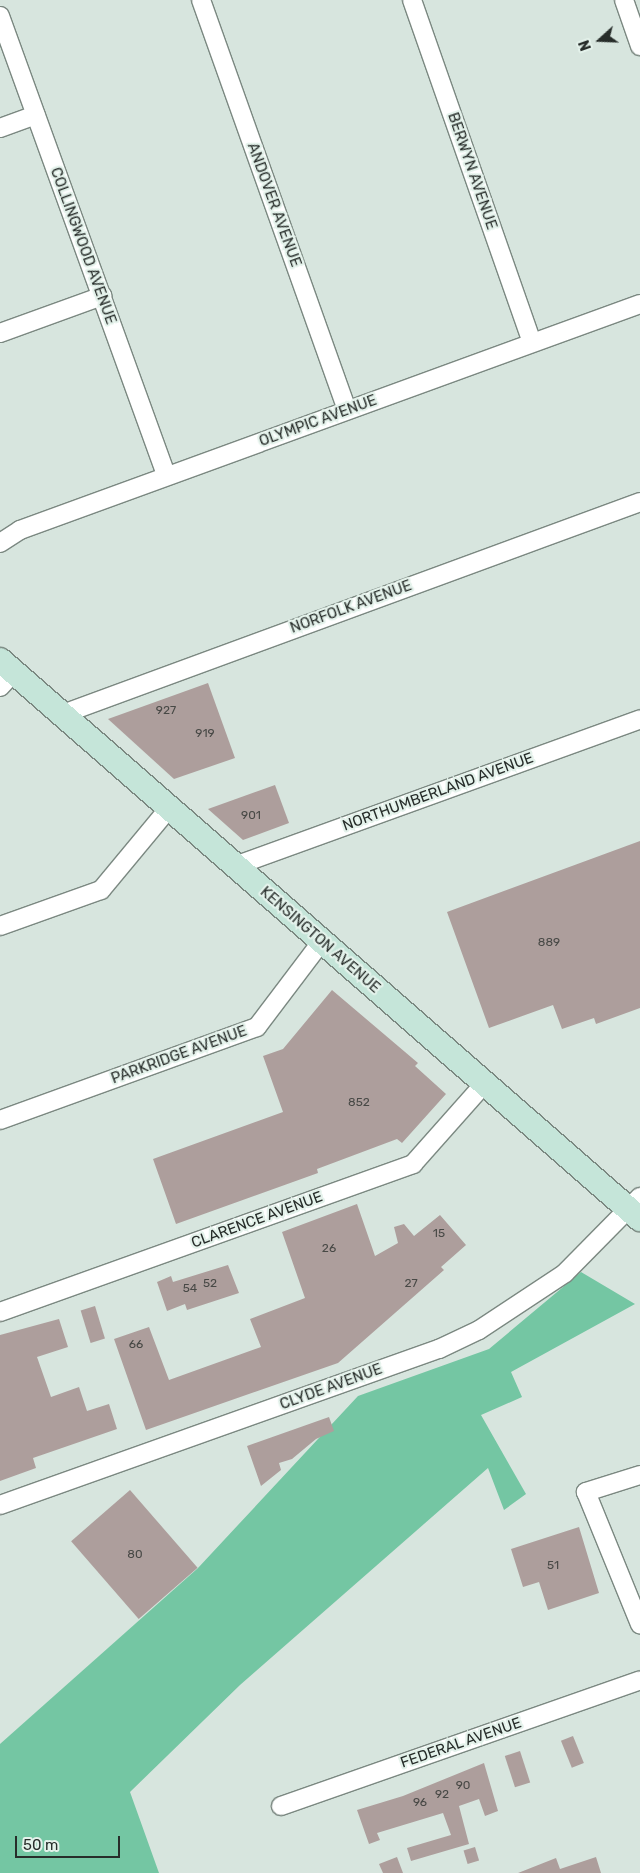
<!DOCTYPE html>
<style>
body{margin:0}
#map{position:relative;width:640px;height:1873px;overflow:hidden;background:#d7e5de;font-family:Rubik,sans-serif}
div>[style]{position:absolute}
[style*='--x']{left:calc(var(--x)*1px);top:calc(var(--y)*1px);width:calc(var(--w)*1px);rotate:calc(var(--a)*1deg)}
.green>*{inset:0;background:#74c6a3}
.building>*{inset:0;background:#ad9e9c;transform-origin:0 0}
.roads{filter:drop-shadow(1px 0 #7b8881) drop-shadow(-1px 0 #7b8881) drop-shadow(0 1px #7b8881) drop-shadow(0 -1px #7b8881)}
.street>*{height:18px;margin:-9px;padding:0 9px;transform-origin:9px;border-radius:9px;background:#fff}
.secondary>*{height:24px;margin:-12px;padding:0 12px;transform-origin:12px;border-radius:12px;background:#c5e5d9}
span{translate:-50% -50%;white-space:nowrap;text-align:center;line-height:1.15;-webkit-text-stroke:4.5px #e4f2eb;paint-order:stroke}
.number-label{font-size:12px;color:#484946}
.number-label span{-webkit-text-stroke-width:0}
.street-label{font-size:15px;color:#272d2a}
.north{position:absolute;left:575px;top:15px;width:50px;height:50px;-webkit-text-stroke:4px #e4f2eb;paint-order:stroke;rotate:250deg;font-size:14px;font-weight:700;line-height:20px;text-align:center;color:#272d2a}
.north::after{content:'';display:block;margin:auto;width:18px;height:22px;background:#272d2a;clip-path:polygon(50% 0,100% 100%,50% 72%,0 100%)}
.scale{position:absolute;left:15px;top:1836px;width:105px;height:22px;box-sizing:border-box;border:2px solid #272d2a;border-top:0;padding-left:6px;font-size:15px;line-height:18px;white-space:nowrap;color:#272d2a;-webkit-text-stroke:4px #e4f2eb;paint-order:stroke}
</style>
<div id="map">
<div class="green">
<i style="clip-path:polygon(581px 1272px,635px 1304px,511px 1372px,522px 1397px,481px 1415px,526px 1494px,504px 1510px,488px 1468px,240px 1685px,130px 1792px,159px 1873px,0 1873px,0 1744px,198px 1568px,358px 1396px,489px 1349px)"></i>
</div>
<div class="building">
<i style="clip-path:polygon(208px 683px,235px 758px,174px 779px,108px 719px)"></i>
<i style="clip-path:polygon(275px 785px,289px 823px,243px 840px,208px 809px)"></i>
<i style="clip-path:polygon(640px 841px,640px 1008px,596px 1024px,594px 1018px,562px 1029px,553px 1005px,489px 1028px,447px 912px)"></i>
<i style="clip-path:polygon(332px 990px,418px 1063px,415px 1066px,446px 1094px,402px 1143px,397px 1139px,317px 1169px,318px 1173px,176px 1224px,153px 1159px,283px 1112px,263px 1056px,283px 1049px)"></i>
<i style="clip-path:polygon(357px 1204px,375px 1256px,398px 1243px,394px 1227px,404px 1224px,414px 1236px,440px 1215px,466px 1245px,441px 1267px,444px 1270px,338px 1363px,146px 1430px,114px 1339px,149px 1327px,169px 1380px,261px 1347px,250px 1319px,305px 1298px,282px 1232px)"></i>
<i style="clip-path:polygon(228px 1265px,239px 1293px,187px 1310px,185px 1304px,167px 1311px,157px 1282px,171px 1276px,173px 1282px)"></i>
<i style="left:95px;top:1306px;width:34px;height:15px;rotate:73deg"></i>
<i style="clip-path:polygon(59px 1319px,68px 1347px,37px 1357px,51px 1397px,79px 1387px,87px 1411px,109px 1404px,117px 1429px,33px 1458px,36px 1468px,0 1481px,0 1335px)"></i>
<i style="clip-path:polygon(329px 1417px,334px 1431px,316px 1439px,292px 1459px,279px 1463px,281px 1470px,261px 1486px,247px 1446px)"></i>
<i style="left:130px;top:1490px;width:103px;height:78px;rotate:49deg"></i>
<i style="clip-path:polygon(579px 1527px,599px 1593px,548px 1610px,539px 1582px,523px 1587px,511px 1549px)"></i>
<i style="left:573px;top:1736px;width:29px;height:13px;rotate:68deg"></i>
<i style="left:520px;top:1751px;width:33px;height:16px;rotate:72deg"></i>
<i style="clip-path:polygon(484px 1763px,498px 1811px,485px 1816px,479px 1799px,459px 1806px,469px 1844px,411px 1861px,407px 1848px,451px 1835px,443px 1813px,377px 1833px,380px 1840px,369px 1844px,357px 1810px,403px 1796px)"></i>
<i style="left:475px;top:1847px;width:14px;height:12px;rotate:73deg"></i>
<i style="clip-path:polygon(397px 1857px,403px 1873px,383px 1873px,379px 1864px)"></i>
<i style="clip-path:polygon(596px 1857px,601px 1873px,518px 1873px,556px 1858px,560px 1869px)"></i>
</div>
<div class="roads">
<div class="street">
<i style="--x:201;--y:0;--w:435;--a:70.4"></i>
<i style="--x:412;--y:0;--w:363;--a:70.7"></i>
<i style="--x:624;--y:0;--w:49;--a:70.8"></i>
<i style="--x:0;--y:16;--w:488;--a:70.1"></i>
<i style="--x:0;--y:128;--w:38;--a:-20"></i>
<i style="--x:0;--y:333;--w:109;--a:-19.9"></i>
<i style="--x:0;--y:543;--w:24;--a:-33"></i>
<i style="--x:20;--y:530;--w:660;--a:-20.03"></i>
<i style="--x:0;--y:687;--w:21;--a:-47"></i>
<i style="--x:63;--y:714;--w:615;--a:-20.17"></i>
<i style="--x:235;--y:866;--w:431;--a:-19.9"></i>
<i style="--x:0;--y:926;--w:107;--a:-19.6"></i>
<i style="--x:101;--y:890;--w:108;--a:-50.3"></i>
<i style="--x:0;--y:1120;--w:273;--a:-19.9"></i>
<i style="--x:257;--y:1027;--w:108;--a:-52.9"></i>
<i style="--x:0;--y:1312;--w:439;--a:-19.7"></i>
<i style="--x:413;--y:1164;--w:107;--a:-48.4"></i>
<i style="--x:640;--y:1475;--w:57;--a:162.5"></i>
<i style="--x:586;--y:1492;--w:143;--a:67.8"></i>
<i style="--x:0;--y:1505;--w:466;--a:-19.6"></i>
<i style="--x:439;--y:1349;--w:44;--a:-25.4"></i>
<i style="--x:479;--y:1330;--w:103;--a:-33.5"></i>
<i style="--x:565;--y:1273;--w:107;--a:-45.4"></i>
<i style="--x:281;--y:1806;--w:380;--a:-19.3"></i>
</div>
<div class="secondary">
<i style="--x:0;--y:660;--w:850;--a:41.14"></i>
</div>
</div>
<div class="number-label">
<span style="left:166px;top:711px">927</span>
<span style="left:205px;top:734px">919</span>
<span style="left:251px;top:816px">901</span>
<span style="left:549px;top:943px">889</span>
<span style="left:359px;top:1103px">852</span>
<span style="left:439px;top:1234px">15</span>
<span style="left:329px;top:1249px">26</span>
<span style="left:210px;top:1284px">52</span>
<span style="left:411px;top:1284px">27</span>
<span style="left:190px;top:1289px">54</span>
<span style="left:136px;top:1345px">66</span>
<span style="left:135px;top:1555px">80</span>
<span style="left:553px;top:1566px">51</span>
<span style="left:463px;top:1786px">90</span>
<span style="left:442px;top:1795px">92</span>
<span style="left:420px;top:1803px">96</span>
</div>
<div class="street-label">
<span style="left:472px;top:171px;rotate:71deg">BERWYN AVENUE</span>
<span style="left:274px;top:205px;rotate:70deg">ANDOVER AVENUE</span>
<span style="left:83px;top:246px;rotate:70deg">COLLINGWOOD AVENUE</span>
<span style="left:318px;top:421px;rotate:-20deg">OLYMPIC AVENUE</span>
<span style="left:351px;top:607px;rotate:-20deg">NORFOLK AVENUE</span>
<span style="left:438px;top:792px;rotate:-20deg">NORTHUMBERLAND AVENUE</span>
<span style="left:320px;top:940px;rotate:41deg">KENSINGTON AVENUE</span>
<span style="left:179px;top:1055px;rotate:-20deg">PARKRIDGE AVENUE</span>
<span style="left:257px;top:1220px;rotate:-20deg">CLARENCE AVENUE</span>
<span style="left:331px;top:1387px;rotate:-20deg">CLYDE AVENUE</span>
<span style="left:461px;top:1743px;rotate:-19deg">FEDERAL AVENUE</span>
</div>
<div class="north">N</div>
<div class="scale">50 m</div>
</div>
